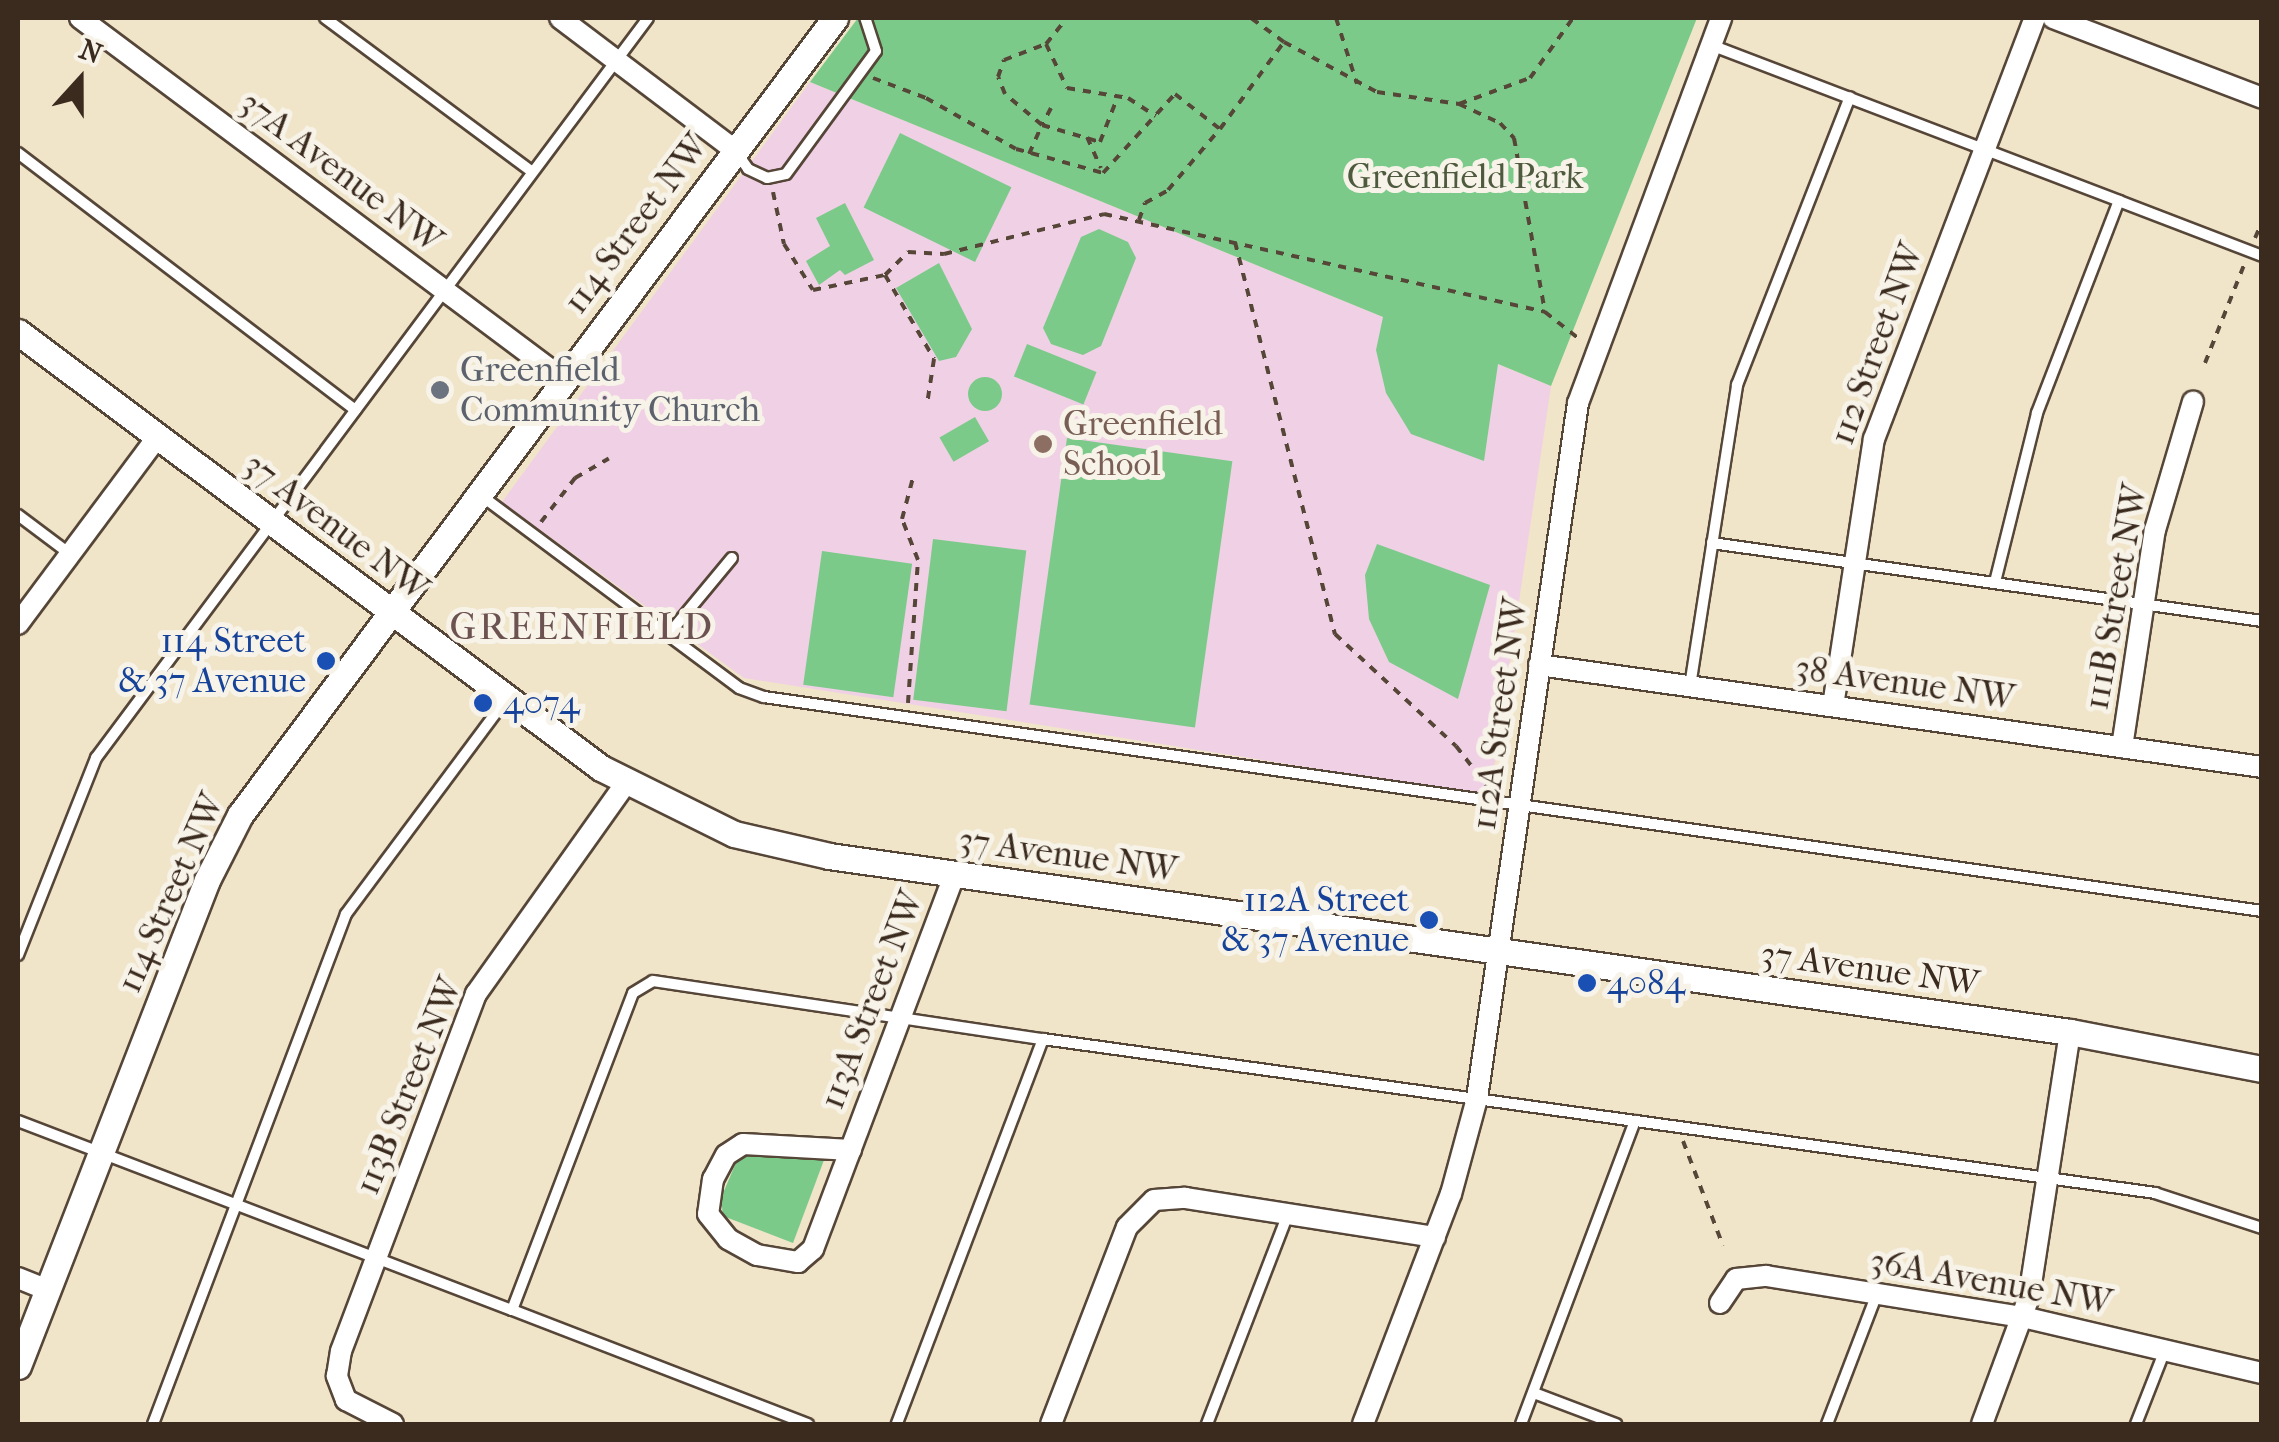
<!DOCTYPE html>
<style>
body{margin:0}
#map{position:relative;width:2279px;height:1442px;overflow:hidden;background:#f0e4c9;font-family:"IM FELL French Canon",serif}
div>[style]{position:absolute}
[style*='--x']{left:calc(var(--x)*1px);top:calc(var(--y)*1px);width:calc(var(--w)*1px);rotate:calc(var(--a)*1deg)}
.built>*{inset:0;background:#f0d0e5}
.green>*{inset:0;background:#7bca8a;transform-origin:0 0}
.round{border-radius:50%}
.path>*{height:4px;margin-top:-2px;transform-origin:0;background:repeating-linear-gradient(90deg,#564638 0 8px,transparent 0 16px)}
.roads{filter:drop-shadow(2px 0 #564638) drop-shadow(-2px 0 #564638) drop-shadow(0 2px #564638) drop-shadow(0 -2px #564638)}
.service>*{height:10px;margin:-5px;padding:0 5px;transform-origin:5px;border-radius:5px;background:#fff}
.minor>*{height:20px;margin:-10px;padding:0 10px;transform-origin:10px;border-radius:10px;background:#fff}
.tertiary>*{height:25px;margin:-12.5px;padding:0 12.5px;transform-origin:12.5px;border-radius:12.5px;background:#fff}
.dots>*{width:28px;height:28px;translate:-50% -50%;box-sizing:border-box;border:5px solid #f7f3e8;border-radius:50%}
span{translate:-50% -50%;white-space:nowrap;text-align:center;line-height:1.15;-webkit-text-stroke:10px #f7f3e8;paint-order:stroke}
.street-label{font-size:35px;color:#3b2a1e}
.park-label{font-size:35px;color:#4e5a3e}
.worship-label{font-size:35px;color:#5b616d}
.left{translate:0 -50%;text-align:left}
.education-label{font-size:35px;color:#785e54}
.transit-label{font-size:35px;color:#164399}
.right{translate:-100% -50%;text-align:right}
.neighbourhood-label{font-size:38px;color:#6d5252;letter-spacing:2.5px}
.frame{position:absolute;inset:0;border:20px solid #3b2a1e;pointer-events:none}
.north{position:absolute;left:30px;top:30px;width:100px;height:100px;-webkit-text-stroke:8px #f7f3e8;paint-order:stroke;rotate:21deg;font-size:28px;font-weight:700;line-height:40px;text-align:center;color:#3b2a1e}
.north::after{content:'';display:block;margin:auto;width:35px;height:45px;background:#3b2a1e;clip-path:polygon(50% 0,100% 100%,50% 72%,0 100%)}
</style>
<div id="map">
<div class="built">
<i style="clip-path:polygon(810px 82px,1551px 386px,1490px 796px,744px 678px,502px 502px)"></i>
</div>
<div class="green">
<i style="clip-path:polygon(858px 18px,1257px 19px,1697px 18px,1551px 386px,1498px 364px,1484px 461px,1411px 434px,1386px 393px,1376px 350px,1383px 317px,810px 82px)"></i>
<i style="left:900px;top:133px;width:124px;height:83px;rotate:26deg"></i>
<i style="clip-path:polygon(845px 203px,874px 260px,845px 275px,840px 270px,819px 285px,806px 261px,830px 246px,816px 218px)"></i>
<i style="clip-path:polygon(1099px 229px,1128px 242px,1136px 258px,1101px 346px,1083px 355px,1051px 344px,1043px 328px,1081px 237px)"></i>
<i style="clip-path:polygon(939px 263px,972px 329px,956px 357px,939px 361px,896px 288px)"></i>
<i style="left:1027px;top:344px;width:75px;height:35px;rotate:22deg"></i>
<i class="round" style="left:968px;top:377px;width:34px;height:34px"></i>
<i style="left:975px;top:417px;width:28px;height:41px;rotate:60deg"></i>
<i style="left:1067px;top:438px;width:167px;height:269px;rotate:8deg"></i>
<i style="left:933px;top:539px;width:94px;height:162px;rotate:7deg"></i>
<i style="clip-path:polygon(1377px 544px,1490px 585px,1458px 699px,1389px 662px,1369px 619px,1365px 575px)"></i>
<i style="left:822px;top:551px;width:91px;height:135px;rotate:8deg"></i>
<i style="clip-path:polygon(764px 1148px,824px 1160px,793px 1243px,723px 1216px,721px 1198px,738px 1158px)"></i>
</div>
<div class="path">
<i style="--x:1336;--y:18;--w:69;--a:72.3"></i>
<i style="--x:1284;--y:42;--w:106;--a:28.3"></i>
<i style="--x:1377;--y:92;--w:83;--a:8.3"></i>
<i style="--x:1459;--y:104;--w:76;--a:-20.1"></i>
<i style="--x:1530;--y:78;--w:74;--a:-54.4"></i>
<i style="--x:1046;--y:44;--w:49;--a:64.5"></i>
<i style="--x:1067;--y:88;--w:62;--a:9.3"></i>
<i style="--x:1128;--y:98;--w:33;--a:33"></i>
<i style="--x:873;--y:78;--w:57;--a:20.7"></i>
<i style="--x:926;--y:98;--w:103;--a:29.5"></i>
<i style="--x:1016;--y:149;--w:90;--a:15.4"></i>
<i style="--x:1103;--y:173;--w:107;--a:-47.7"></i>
<i style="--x:1175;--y:94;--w:57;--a:37.9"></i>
<i style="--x:1220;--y:129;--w:108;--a:-53.7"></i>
<i style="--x:1284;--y:42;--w:41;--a:-144"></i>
<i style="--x:1459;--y:104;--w:45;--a:24.9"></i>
<i style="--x:1500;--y:123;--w:21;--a:47"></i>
<i style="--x:1514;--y:138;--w:177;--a:79.9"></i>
<i style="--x:1545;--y:312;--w:42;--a:38.2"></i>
<i style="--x:1051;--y:108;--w:19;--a:118"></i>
<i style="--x:1042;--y:125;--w:60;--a:16.3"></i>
<i style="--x:1100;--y:142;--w:49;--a:-68.6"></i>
<i style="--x:1087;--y:137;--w:34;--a:66"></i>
<i style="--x:1029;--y:154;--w:32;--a:-66"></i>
<i style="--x:1042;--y:125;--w:48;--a:-140"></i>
<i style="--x:1005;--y:94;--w:18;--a:-112"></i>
<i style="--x:998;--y:77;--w:18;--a:-71"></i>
<i style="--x:1004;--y:60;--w:45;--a:-20.9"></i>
<i style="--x:1046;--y:44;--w:33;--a:-51"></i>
<i style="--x:773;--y:192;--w:53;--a:78.1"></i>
<i style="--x:784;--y:244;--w:54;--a:57.8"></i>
<i style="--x:813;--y:290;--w:74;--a:-11.8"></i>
<i style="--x:885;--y:275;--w:97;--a:59.7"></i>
<i style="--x:934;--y:359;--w:46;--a:98.8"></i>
<i style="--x:1139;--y:220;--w:18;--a:-71"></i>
<i style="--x:1145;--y:203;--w:26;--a:-29"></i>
<i style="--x:1168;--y:190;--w:80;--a:-49.6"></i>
<i style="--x:2255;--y:238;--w:17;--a:-66"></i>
<i style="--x:1235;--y:242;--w:405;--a:75.7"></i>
<i style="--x:1335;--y:634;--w:165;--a:42.8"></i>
<i style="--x:1456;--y:746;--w:51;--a:52.2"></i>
<i style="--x:885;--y:275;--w:33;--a:-45"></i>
<i style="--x:908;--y:252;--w:36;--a:3"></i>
<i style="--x:944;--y:254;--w:165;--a:-14"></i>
<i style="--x:1104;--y:214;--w:452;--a:12.5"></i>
<i style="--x:2205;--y:363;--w:105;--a:-68.3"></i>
<i style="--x:541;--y:522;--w:56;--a:-52.3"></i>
<i style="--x:575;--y:478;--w:39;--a:-30"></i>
<i style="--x:908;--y:703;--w:143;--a:-86"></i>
<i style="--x:918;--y:560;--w:44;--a:-111.3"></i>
<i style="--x:902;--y:519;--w:47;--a:-75.1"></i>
<i style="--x:1683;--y:1141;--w:112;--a:69.1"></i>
</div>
<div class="roads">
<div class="service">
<i style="--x:325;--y:18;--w:258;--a:36.6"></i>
<i style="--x:1711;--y:45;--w:437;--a:20.9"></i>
<i style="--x:18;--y:153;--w:424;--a:37.3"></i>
<i style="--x:737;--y:153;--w:19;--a:55"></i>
<i style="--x:748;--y:169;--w:21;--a:25"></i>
<i style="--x:767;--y:178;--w:19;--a:-12"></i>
<i style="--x:786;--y:174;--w:152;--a:-53.8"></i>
<i style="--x:876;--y:51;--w:35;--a:-108"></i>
<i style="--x:479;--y:494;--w:324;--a:36.7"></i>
<i style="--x:739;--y:688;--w:27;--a:20"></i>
<i style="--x:764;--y:697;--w:1513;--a:8.13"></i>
<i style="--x:18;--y:515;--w:65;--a:36.9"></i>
<i style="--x:1712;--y:543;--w:556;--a:8.07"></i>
<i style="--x:1995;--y:582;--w:174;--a:-76"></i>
<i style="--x:2037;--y:413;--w:227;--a:-68.9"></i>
<i style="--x:2119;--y:201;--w:153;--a:21"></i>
<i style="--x:668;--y:635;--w:100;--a:-50.3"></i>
<i style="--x:1690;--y:686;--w:305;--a:-81.1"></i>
<i style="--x:1737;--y:385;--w:309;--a:-68.6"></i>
<i style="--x:18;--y:955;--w:212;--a:-68.4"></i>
<i style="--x:96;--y:758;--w:923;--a:-53.28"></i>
<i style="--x:1043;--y:1039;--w:1123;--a:7.88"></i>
<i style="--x:2155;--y:1193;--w:113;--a:18.1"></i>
<i style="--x:18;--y:1121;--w:529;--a:20.94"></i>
<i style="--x:1534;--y:1393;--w:88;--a:20.7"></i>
<i style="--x:153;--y:1424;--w:545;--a:-69.27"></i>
<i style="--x:346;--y:914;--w:268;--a:-53.3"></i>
<i style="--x:808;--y:1424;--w:317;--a:-158.9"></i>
<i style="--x:512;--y:1310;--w:339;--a:-69.1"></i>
<i style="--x:633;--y:993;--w:23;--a:-31"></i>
<i style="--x:653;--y:981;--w:394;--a:8.5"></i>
<i style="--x:1043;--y:1039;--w:412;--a:110.8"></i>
<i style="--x:1207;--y:1424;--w:225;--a:-68.9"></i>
<i style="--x:1521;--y:1424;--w:324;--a:-69.4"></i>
<i style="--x:1827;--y:1424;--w:139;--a:-69"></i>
<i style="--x:2136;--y:1424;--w:79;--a:-68.6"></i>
</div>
<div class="minor">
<i style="--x:80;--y:18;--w:603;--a:36.77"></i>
<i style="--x:560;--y:18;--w:221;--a:37.1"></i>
<i style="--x:2053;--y:18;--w:224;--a:20.9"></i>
<i style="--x:18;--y:624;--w:234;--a:-53.3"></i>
<i style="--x:1539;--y:665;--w:730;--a:8.03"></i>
<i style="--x:1833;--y:706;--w:270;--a:-81.3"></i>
<i style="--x:1874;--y:439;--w:451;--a:-69.1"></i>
<i style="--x:2122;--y:747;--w:219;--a:-81.4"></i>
<i style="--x:2155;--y:530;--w:134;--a:-73.5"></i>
<i style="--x:851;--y:1150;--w:108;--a:-176.8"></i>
<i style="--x:743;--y:1144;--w:20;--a:147"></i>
<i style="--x:726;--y:1155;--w:27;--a:118"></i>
<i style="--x:713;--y:1179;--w:35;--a:98"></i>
<i style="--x:708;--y:1214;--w:32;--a:51"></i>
<i style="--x:728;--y:1239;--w:33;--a:29"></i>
<i style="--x:757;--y:1255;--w:42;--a:9.7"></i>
<i style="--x:798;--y:1262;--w:20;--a:-41"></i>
<i style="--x:813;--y:1249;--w:401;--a:-69.3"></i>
<i style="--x:18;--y:1278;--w:31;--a:22"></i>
<i style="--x:1720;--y:1303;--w:29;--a:-56"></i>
<i style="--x:1736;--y:1279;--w:30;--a:-6"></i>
<i style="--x:1766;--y:1276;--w:260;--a:9.1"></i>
<i style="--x:2023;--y:1317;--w:245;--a:13.2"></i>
<i style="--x:393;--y:1424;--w:53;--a:-152.9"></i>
<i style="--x:346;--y:1400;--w:26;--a:-111"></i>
<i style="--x:337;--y:1376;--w:25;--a:-81"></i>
<i style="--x:341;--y:1351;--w:382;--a:-69.3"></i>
<i style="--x:476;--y:994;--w:257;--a:-54.6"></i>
<i style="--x:1051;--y:1424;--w:211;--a:-68.9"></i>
<i style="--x:1127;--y:1227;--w:38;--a:-45"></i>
<i style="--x:1154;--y:1200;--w:31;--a:-4"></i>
<i style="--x:1185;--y:1198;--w:253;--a:8.9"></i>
<i style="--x:1363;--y:1424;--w:246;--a:-69.1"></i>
<i style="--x:1451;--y:1194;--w:99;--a:-74.8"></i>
<i style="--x:1477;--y:1098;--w:702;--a:-81.73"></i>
<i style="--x:1578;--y:403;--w:411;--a:-69.6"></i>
<i style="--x:1982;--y:1424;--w:135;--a:-69.7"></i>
<i style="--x:2029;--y:1297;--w:268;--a:-81.2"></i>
</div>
<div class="tertiary">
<i style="--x:18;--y:332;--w:728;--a:36.79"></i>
<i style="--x:601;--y:768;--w:148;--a:26.4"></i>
<i style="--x:734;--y:834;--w:98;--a:13"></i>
<i style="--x:829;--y:856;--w:1253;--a:8.07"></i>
<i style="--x:2070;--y:1032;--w:196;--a:10.9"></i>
<i style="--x:18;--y:1366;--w:521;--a:-68.75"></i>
<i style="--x:207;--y:880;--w:73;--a:-63.1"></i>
<i style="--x:240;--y:815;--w:995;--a:-53.26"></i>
</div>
</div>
<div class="dots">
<i style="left:440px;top:390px;background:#6b7280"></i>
<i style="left:1043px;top:444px;background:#8d6e63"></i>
<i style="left:326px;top:661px;background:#1a4fb4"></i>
<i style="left:483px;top:703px;background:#1a4fb4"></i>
<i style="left:1429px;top:920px;background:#1a4fb4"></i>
<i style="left:1587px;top:983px;background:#1a4fb4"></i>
</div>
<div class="street-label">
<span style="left:341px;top:172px;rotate:37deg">37A Avenue NW</span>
<span style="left:636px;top:224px;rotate:-53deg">114 Street NW</span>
<span style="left:1877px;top:344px;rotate:-70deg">112 Street NW</span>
<span style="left:336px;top:527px;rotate:37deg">37 Avenue NW</span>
<span style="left:2116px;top:597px;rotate:-80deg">111B Street NW</span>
<span style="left:1905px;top:683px;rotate:8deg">38 Avenue NW</span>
<span style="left:1500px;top:714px;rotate:-82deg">112A Street NW</span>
<span style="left:1068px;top:855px;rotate:8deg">37 Avenue NW</span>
<span style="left:171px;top:893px;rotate:-66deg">114 Street NW</span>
<span style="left:1870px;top:969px;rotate:8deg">37 Avenue NW</span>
<span style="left:872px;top:1000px;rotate:-69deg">113A Street NW</span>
<span style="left:409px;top:1086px;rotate:-68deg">113B Street NW</span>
<span style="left:1991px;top:1282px;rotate:10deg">36A Avenue NW</span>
</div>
<div class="park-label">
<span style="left:1465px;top:177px">Greenfield Park</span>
</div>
<div class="worship-label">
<span class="left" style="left:460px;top:390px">Greenfield<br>Community Church</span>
</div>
<div class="education-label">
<span class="left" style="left:1063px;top:444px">Greenfield<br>School</span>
</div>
<div class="transit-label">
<span class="right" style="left:306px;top:661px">114 Street<br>&amp; 37 Avenue</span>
<span class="left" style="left:503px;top:703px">4074</span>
<span class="right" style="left:1409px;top:920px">112A Street<br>&amp; 37 Avenue</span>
<span class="left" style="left:1607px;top:983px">4084</span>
</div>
<div class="neighbourhood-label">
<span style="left:582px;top:627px">GREENFIELD</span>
</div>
<div class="frame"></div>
<div class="north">N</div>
</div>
